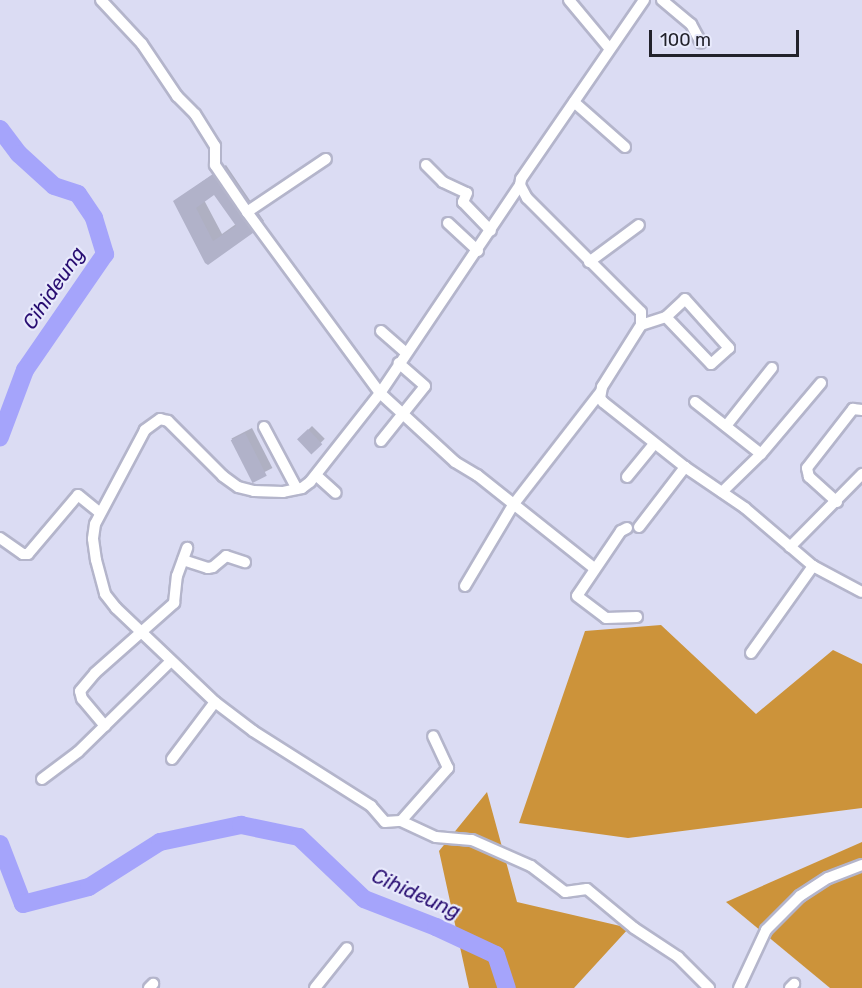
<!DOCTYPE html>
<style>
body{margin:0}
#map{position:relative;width:862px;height:988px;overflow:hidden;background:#dbdcf3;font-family:Rubik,sans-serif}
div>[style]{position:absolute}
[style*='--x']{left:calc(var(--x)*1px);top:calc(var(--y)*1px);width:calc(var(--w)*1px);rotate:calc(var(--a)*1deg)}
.forest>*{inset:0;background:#cc933a}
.shadow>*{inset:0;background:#0003;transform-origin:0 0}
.river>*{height:18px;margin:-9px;padding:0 9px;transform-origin:9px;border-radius:9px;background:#a5a4fb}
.building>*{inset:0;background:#b1b2c9;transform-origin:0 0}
.roads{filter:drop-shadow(2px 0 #b4b5cb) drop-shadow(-2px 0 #b4b5cb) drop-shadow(0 2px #b4b5cb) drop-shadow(0 -2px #b4b5cb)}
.minor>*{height:10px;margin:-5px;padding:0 5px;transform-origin:5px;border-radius:5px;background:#fff}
span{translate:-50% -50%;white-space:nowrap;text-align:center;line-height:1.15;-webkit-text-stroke:4.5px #e8eafc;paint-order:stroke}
.water-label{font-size:20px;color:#280d72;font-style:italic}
.scale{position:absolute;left:649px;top:30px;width:150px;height:27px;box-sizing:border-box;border:3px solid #22222b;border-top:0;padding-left:8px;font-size:18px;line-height:21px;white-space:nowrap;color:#22222b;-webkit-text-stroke:4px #e8eafc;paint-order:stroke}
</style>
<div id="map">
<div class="forest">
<i style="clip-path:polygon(661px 625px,756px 714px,833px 650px,862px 664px,862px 808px,628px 838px,519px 823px,585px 631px)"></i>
<i style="clip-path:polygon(487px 792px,517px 902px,629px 928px,574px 988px,469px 988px,439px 851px)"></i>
<i style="clip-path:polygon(862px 842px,862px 988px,830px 988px,726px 902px)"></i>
</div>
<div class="shadow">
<i style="clip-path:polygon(evenodd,226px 165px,264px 221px,209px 262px,175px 201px,226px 165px,215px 193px,236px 224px,222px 234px,204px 200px,215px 193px)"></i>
<i style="left:312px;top:426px;width:18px;height:18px;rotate:45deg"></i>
<i style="left:252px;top:428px;width:45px;height:23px;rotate:63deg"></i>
</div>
<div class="river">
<i style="--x:0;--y:129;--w:31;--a:53"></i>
<i style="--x:19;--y:154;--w:47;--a:42.4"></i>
<i style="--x:54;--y:186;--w:25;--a:18"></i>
<i style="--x:78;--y:194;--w:29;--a:56"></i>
<i style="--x:94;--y:218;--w:38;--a:73"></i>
<i style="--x:105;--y:254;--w:141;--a:124.6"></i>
<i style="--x:25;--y:370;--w:72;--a:110.5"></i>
<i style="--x:0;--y:844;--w:64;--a:69"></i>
<i style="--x:23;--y:904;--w:68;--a:-14.4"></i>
<i style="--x:89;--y:887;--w:84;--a:-32.4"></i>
<i style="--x:160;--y:842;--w:83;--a:-11.9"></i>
<i style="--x:241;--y:825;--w:59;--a:11.7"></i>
<i style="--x:299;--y:837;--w:90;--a:43.6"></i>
<i style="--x:364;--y:899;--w:77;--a:21.3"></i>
<i style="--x:436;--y:927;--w:66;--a:25"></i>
<i style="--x:496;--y:955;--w:35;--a:72"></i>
</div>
<div class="building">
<i style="clip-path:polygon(evenodd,216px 172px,257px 230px,208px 265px,205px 263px,173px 201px,216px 172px,214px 195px,236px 226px,213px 241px,196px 208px,214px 195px)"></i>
<i style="left:308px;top:429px;width:21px;height:15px;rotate:47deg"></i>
<i style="left:245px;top:433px;width:48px;height:16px;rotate:63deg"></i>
</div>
<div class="roads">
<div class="minor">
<i style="--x:101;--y:0;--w:60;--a:47"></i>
<i style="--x:142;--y:44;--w:63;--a:56.1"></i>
<i style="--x:177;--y:96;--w:25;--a:45"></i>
<i style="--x:195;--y:114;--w:38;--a:58"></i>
<i style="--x:215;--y:146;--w:19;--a:90"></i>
<i style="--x:215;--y:165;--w:57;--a:55.8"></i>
<i style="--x:247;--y:212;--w:225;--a:53.7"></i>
<i style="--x:380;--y:393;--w:102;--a:42.6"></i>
<i style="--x:455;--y:462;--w:26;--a:31"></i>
<i style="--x:477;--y:475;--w:149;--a:38.5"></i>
<i style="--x:569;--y:0;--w:62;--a:50.2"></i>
<i style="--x:644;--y:0;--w:217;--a:124.5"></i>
<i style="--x:521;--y:179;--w:6;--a:99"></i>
<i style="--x:520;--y:185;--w:15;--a:62"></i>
<i style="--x:527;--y:198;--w:161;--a:45"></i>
<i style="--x:641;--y:312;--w:13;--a:90"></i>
<i style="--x:641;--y:325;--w:73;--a:122.2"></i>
<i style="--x:602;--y:387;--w:11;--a:100"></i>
<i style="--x:600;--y:398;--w:5;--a:53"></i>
<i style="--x:603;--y:402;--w:105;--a:38.4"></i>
<i style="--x:685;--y:467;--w:73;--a:34.3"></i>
<i style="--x:745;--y:508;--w:89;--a:40.5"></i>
<i style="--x:813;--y:566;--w:55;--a:28"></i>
<i style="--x:662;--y:0;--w:38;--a:40"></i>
<i style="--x:691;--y:24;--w:21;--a:62"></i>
<i style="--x:574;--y:102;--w:68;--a:41.4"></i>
<i style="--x:426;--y:165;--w:24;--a:45"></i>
<i style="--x:443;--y:182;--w:26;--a:25"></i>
<i style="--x:467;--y:193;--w:10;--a:114"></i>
<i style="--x:463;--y:202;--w:40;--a:46"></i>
<i style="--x:520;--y:185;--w:251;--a:123.9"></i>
<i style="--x:380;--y:393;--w:113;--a:128.2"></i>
<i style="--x:310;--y:482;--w:10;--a:143"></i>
<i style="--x:302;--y:488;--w:19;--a:168"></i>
<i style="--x:283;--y:492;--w:29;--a:-178"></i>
<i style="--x:254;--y:491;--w:16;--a:-166"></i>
<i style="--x:238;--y:487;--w:19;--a:-144"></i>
<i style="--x:223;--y:476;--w:78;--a:-135"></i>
<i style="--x:168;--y:421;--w:8;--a:-166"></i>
<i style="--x:160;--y:419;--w:19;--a:144"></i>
<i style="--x:145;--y:430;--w:106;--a:118"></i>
<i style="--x:95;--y:524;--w:15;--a:98"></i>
<i style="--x:93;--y:539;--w:21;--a:82"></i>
<i style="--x:96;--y:560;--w:35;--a:75"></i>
<i style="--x:105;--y:594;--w:18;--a:52"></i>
<i style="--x:116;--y:608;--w:137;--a:43.5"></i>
<i style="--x:215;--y:702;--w:48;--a:37.3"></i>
<i style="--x:253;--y:731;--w:140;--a:32.4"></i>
<i style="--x:371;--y:806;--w:21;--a:49"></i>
<i style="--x:385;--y:822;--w:16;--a:-4"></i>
<i style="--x:401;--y:821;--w:38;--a:25"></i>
<i style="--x:436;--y:837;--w:36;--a:5"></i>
<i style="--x:472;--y:840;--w:64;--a:23.8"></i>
<i style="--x:531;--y:866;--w:43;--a:37.4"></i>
<i style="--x:565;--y:892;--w:22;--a:-8"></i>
<i style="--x:587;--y:889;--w:61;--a:39.7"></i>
<i style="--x:634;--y:928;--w:53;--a:33.4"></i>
<i style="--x:678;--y:957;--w:44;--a:45"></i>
<i style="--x:247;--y:212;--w:95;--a:-33.9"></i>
<i style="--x:448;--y:223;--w:41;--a:43"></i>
<i style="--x:589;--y:262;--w:62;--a:-36.5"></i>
<i style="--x:641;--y:325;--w:26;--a:-18"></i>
<i style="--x:666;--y:317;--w:26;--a:-43"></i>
<i style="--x:685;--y:299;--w:66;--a:48.1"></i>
<i style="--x:729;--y:348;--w:24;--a:138"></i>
<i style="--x:711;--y:364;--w:65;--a:-133.8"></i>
<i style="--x:381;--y:331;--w:33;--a:41"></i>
<i style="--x:695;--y:402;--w:84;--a:38.2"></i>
<i style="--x:726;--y:426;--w:74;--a:-51.6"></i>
<i style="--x:264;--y:427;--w:70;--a:62"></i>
<i style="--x:381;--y:441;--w:70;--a:-51.3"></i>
<i style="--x:425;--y:386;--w:35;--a:-139"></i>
<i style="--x:317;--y:476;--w:25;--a:42"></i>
<i style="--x:627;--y:477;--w:43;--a:-50.7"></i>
<i style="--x:722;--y:492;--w:54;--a:-44.3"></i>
<i style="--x:761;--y:454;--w:93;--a:-49.8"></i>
<i style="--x:837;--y:502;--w:38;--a:-138"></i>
<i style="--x:809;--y:477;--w:9;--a:-103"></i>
<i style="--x:807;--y:468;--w:75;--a:-52.1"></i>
<i style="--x:853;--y:409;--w:9;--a:6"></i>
<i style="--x:639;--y:527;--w:76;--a:-52.5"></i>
<i style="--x:627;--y:528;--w:7;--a:153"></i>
<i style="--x:621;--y:531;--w:78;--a:124.1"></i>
<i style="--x:577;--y:596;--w:36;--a:37"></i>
<i style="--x:606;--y:618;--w:31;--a:-2"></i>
<i style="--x:0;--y:538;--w:28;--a:35"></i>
<i style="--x:23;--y:554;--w:5;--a:0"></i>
<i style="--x:28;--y:554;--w:77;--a:-49.7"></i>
<i style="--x:78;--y:495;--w:28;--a:39"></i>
<i style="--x:790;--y:547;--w:103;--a:-45.4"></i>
<i style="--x:183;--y:560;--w:26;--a:18"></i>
<i style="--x:208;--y:568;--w:5;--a:-11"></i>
<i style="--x:213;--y:567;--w:17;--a:-40"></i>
<i style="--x:226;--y:556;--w:20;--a:18"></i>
<i style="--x:465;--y:586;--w:94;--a:-59.3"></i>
<i style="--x:513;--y:505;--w:142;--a:-52.2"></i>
<i style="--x:751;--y:653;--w:107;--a:-54.5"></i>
<i style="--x:105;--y:726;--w:35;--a:-130"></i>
<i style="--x:82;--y:699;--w:8;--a:-104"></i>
<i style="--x:80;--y:691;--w:23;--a:-50"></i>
<i style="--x:95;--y:673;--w:106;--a:-41.5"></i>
<i style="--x:174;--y:603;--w:27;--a:-84"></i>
<i style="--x:177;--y:576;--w:30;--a:-70"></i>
<i style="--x:172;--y:759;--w:71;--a:-53"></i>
<i style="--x:42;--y:779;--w:45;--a:-36.9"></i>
<i style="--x:78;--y:752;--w:129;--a:-44.4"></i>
<i style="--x:401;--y:821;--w:71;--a:-48.4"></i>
<i style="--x:448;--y:768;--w:35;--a:-115"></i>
<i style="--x:149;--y:988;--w:6;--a:-45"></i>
<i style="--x:315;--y:988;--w:51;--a:-51.3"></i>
<i style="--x:739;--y:988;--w:64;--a:-65"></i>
<i style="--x:766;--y:930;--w:48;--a:-45"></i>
<i style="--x:800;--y:896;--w:33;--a:-33"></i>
<i style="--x:828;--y:878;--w:36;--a:-21"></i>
<i style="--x:790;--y:988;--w:6;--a:-45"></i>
</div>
</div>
<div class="water-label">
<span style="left:54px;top:288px;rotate:-56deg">Cihideung</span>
<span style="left:416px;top:894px;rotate:24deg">Cihideung</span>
</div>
<div class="scale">100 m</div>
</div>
